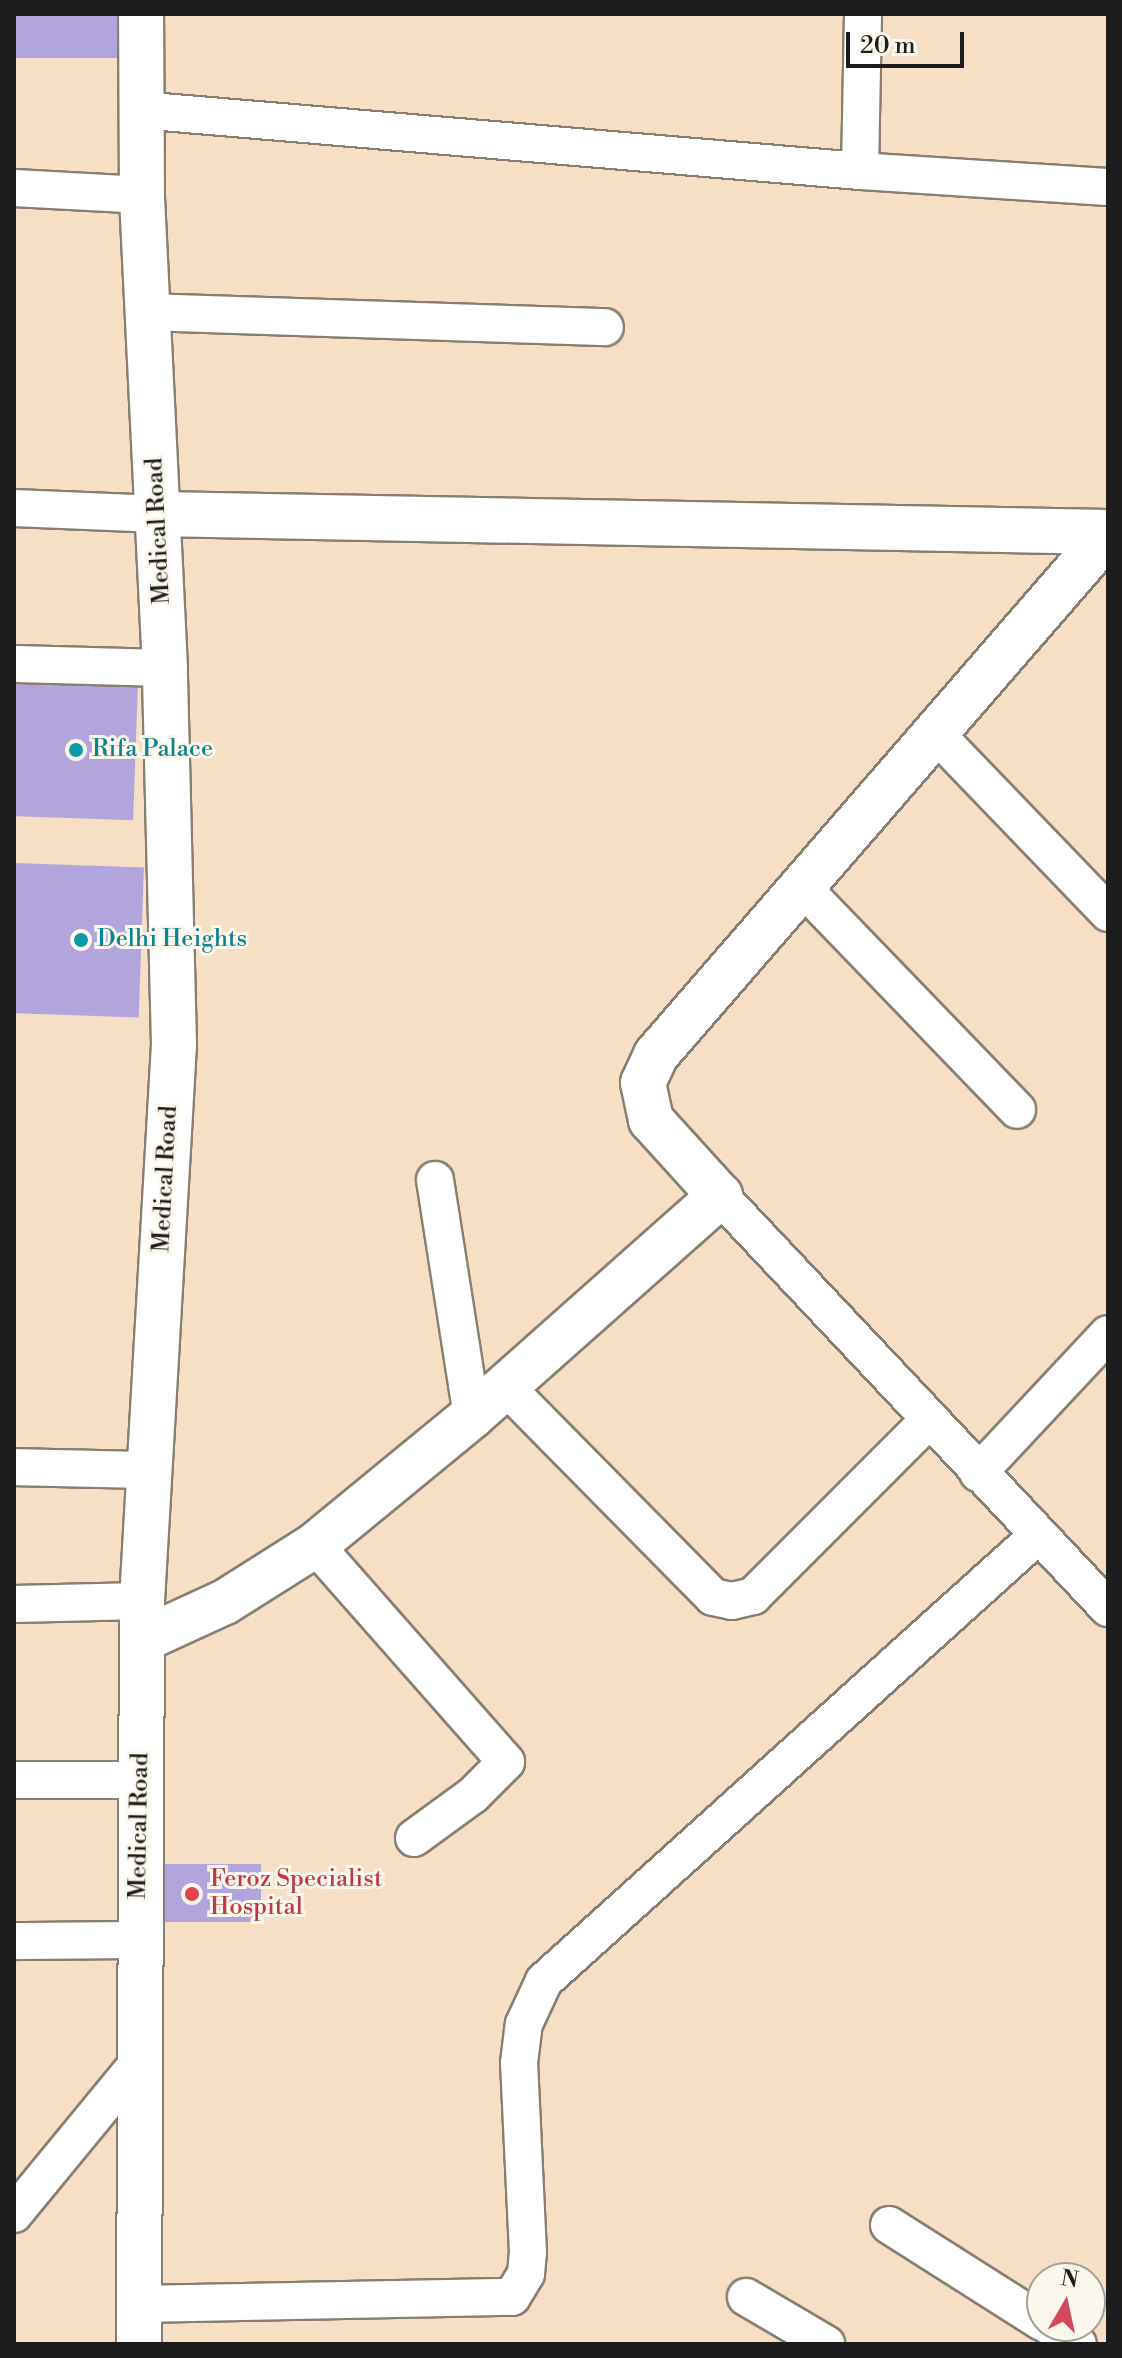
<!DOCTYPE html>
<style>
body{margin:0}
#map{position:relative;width:1122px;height:2358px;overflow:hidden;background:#f5e0c6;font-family:"Libre Bodoni",serif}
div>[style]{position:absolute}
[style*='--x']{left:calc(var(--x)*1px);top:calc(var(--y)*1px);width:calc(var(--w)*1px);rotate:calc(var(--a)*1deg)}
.building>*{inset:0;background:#b2a4dc;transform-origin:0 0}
.roads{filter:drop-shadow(2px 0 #887e71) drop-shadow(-2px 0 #887e71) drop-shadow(0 2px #887e71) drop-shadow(0 -2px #887e71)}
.street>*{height:36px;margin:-18px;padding:0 18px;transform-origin:18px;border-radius:18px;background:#fff}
.secondary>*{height:44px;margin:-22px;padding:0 22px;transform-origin:22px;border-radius:22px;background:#fff}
.dots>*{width:22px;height:22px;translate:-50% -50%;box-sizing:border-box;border:4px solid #fbf7ec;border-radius:50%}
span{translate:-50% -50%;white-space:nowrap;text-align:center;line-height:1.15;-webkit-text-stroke:6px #fbf7ec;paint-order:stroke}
.street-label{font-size:24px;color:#1c1c1c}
.culture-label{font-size:24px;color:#0d838f}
.left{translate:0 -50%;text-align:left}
.health-label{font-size:24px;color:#be3a42}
.frame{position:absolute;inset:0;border:16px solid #1c1c1c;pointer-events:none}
.north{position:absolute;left:1026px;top:2262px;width:80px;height:80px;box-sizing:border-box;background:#fbf7ec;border:2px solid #a29f99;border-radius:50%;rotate:9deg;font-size:22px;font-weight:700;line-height:32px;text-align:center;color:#1c1c1c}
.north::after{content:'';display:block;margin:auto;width:28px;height:36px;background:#d1495b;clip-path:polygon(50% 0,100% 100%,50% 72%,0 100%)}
.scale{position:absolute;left:846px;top:32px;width:118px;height:36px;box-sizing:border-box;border:4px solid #1c1c1c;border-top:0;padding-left:10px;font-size:24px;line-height:28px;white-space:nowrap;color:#1c1c1c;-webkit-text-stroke:6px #fbf7ec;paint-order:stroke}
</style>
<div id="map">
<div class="building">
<i style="left:14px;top:14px;width:104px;height:44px"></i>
<i style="left:14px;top:679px;width:124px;height:137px;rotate:2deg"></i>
<i style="left:14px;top:863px;width:130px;height:150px;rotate:2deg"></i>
<i style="left:261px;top:1864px;width:58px;height:112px;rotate:90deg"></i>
</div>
<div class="roads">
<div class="street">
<i style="--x:139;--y:110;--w:724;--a:4.84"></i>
<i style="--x:860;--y:171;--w:249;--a:3.7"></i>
<i style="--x:860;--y:171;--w:157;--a:-88.9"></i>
<i style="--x:14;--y:188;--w:128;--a:3.1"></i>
<i style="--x:148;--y:312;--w:457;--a:1.9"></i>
<i style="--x:14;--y:508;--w:145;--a:2.4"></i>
<i style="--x:14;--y:664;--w:151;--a:1.5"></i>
<i style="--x:934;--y:732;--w:251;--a:46.1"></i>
<i style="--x:801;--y:886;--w:311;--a:46"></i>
<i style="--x:435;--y:1180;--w:239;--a:81.1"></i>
<i style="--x:720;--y:1196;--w:566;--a:46.72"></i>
<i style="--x:505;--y:1386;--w:296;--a:45.4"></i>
<i style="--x:713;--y:1597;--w:19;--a:12"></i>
<i style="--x:732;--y:1601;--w:22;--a:-13"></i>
<i style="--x:753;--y:1596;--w:247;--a:-45"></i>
<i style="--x:14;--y:1467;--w:135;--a:1.3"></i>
<i style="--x:978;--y:1473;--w:190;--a:-46.9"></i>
<i style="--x:315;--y:1545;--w:289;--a:48.6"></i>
<i style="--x:506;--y:1762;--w:47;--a:135"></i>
<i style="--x:473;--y:1795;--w:73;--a:143.9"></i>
<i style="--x:14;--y:1604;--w:128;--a:-1.3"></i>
<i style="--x:14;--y:1780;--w:127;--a:0"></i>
<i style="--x:14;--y:1941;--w:125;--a:-0.5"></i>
<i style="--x:14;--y:2214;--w:197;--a:-50.6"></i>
<i style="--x:889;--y:2225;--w:181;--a:32.4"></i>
<i style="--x:746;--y:2297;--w:93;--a:30.4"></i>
<i style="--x:139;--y:2304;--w:373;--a:-1.1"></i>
<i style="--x:512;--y:2297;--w:27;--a:-59"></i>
<i style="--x:526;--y:2274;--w:21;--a:-85"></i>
<i style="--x:528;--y:2253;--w:190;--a:-92.7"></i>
<i style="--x:519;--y:2063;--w:39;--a:-83"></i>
<i style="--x:524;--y:2024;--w:47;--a:-65.1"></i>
<i style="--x:544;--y:1981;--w:663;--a:-42.06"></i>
<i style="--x:1049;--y:2326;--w:34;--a:32"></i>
</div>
<div class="secondary">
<i style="--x:159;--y:514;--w:949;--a:1.09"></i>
<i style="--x:142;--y:1640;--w:91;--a:-24.6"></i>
<i style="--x:225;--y:1602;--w:107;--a:-32.3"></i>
<i style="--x:315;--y:1545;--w:203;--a:-39.4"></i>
<i style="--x:472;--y:1416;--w:332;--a:-41.6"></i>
<i style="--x:720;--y:1196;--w:103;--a:-132.2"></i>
<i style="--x:651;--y:1120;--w:38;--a:-102"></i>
<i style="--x:643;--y:1083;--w:31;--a:-65"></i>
<i style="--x:656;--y:1055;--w:690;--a:-49.06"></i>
<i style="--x:139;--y:2344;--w:743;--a:-89.77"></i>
<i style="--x:142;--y:1601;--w:557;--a:-86.71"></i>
<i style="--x:174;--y:1045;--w:377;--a:-91.4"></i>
<i style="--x:165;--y:668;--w:474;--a:-92.8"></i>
<i style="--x:142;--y:195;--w:181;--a:-90.3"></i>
</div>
</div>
<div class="dots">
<i style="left:76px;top:750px;background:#0f9aa8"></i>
<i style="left:81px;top:940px;background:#0f9aa8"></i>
<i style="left:192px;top:1894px;background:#e0444e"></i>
</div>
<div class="street-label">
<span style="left:159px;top:531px;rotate:-93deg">Medical Road</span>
<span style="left:166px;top:1179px;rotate:-87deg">Medical Road</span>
<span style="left:140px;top:1826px;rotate:-89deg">Medical Road</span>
</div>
<div class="culture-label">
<span class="left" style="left:92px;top:750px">Rifa Palace</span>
<span class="left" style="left:97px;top:940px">Delhi Heights</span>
</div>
<div class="health-label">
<span class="left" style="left:210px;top:1894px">Feroz Specialist<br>Hospital</span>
</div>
<div class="frame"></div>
<div class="north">N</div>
<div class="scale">20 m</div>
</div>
